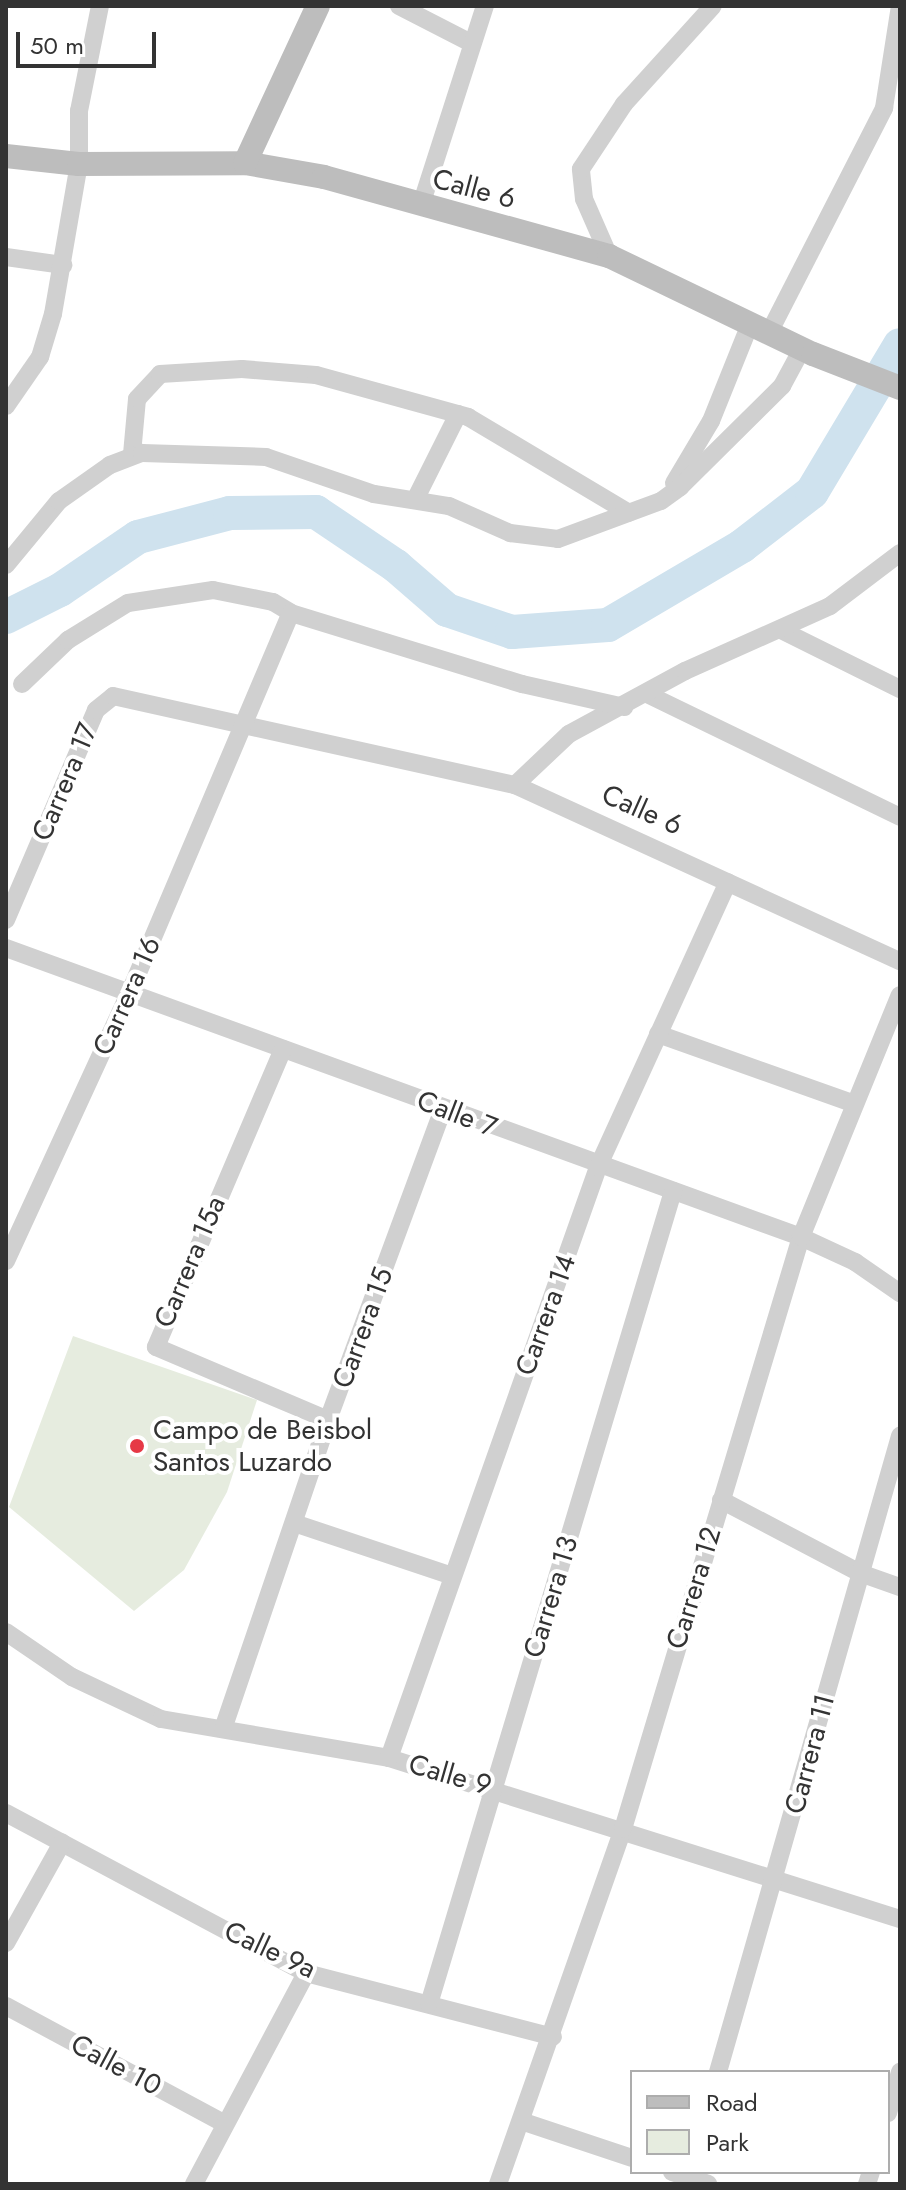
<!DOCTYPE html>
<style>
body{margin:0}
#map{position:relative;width:906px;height:2190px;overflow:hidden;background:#fff;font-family:Jost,sans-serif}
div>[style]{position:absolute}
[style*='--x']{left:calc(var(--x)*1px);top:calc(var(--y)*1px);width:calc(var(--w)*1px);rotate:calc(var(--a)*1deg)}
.green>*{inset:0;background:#e6ecdf}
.river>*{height:34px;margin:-17px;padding:0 17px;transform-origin:17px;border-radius:17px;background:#cfe2ee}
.street>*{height:18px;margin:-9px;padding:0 9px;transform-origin:9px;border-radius:9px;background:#d0d0d0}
.secondary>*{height:24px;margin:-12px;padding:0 12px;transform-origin:12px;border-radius:12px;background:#bdbdbd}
.dots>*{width:22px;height:22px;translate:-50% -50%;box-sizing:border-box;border:4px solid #fff;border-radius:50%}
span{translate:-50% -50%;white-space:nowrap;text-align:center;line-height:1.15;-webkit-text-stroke:8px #fff;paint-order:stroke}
.street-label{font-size:28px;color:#333}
.poi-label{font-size:28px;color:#333}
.left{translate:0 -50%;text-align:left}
.frame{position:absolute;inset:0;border:8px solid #333;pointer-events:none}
.legend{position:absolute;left:630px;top:2070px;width:260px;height:104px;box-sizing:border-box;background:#fff;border:2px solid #adadad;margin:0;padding:10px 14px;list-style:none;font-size:24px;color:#333}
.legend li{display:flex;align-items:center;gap:16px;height:40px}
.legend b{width:40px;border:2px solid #adadad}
.scale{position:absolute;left:16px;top:32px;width:140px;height:36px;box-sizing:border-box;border:4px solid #333;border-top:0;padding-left:10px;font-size:24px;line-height:28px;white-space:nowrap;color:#333;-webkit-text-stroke:6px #fff;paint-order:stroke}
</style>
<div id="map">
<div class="green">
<i style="clip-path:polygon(73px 1336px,257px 1400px,227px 1492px,184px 1570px,134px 1611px,9px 1507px)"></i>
</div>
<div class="river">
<i style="--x:6;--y:617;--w:60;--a:-26.6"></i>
<i style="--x:60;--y:590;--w:94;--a:-34.2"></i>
<i style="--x:138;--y:537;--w:95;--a:-14.6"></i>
<i style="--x:230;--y:513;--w:86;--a:-0.7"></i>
<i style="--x:316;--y:512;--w:97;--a:34"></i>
<i style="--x:396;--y:566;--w:67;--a:40.8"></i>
<i style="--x:447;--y:610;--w:69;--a:18.7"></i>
<i style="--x:512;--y:632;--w:96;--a:-4.2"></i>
<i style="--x:608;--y:625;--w:156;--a:-30.5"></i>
<i style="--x:742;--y:546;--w:88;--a:-37.6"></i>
<i style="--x:812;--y:492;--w:171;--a:-59.1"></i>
</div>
<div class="street">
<i style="--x:399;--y:6;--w:81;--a:27.2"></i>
<i style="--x:421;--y:205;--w:209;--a:-72.2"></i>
<i style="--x:609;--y:256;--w:62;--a:-113.7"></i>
<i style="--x:584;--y:199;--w:30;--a:-96"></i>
<i style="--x:581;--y:169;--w:78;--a:-56.5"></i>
<i style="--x:624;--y:104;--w:132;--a:-47.8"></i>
<i style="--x:6;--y:257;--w:58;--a:8"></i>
<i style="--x:769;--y:333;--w:253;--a:-62.9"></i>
<i style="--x:884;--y:108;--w:103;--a:-81.1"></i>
<i style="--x:6;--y:406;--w:60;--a:-55.2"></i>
<i style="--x:40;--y:357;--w:45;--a:-73.2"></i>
<i style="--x:53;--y:314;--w:152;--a:-80.2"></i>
<i style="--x:79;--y:164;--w:53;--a:-90"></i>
<i style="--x:79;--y:111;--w:107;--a:-78.7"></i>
<i style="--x:132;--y:454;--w:55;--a:-84.8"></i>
<i style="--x:137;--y:399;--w:34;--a:-47"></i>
<i style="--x:160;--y:374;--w:82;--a:-3.5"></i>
<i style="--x:242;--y:369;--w:74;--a:4.6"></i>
<i style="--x:316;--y:375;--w:158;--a:15.4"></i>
<i style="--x:468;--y:417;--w:187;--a:30.8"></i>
<i style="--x:674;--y:483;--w:72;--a:-59.2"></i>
<i style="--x:711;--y:421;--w:105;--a:-68.1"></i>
<i style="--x:416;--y:498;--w:94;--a:-63.4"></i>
<i style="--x:6;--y:565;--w:83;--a:-50.4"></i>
<i style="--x:59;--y:501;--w:62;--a:-35.2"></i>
<i style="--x:110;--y:465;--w:34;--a:-21"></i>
<i style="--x:142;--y:453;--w:124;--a:1.8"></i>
<i style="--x:266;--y:457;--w:114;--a:18.9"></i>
<i style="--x:374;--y:494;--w:76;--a:9.1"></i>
<i style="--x:449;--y:506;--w:67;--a:23.9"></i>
<i style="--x:510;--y:533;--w:48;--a:7.1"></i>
<i style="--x:558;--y:539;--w:110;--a:-20.3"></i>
<i style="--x:661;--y:501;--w:24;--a:-36"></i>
<i style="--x:680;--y:487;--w:144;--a:-44.7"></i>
<i style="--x:782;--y:386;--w:42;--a:-61.6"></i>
<i style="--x:781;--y:630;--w:133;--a:26.4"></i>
<i style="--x:22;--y:684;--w:64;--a:-43.7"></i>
<i style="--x:68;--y:640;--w:70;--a:-31.7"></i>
<i style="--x:128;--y:603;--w:86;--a:-8.7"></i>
<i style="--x:213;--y:590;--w:61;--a:11.3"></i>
<i style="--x:273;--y:602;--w:21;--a:31"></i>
<i style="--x:647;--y:694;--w:281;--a:25.9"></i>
<i style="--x:515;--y:785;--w:74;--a:-43.4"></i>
<i style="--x:569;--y:734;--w:132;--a:-28.5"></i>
<i style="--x:685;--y:671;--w:159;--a:-24.1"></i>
<i style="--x:830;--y:606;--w:88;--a:-37.1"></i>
<i style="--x:6;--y:920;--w:228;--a:-66.8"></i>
<i style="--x:96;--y:710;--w:22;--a:-39"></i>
<i style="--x:113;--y:696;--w:412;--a:12.5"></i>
<i style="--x:515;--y:785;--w:423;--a:24.6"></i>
<i style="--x:6;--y:948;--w:846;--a:19.98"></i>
<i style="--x:801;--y:1237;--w:60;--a:24.8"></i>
<i style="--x:855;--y:1262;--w:55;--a:34.6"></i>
<i style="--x:658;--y:1034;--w:206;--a:19.6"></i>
<i style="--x:283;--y:1049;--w:324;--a:113.1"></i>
<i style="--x:156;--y:1347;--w:187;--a:23"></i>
<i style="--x:6;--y:1261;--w:294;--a:-65.3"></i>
<i style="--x:129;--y:994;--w:414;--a:-67"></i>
<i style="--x:291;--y:613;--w:242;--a:17.1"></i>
<i style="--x:522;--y:684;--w:105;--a:12.7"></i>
<i style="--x:721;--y:1500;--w:157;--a:27.7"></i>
<i style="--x:860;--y:1573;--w:42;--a:19.3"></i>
<i style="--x:294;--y:1523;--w:167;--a:18.5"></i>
<i style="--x:6;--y:1632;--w:80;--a:34.3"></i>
<i style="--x:72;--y:1677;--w:98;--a:25.3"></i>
<i style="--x:161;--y:1719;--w:231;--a:9.7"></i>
<i style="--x:389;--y:1758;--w:536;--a:17.49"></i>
<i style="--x:223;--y:1729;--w:326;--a:-71.2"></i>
<i style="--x:328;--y:1420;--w:332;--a:-69.7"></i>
<i style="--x:389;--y:1758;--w:627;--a:-70.52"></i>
<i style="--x:598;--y:1167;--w:313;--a:-65.5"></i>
<i style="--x:6;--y:1813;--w:340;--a:28.1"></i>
<i style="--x:306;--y:1973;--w:255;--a:14.5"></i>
<i style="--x:6;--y:1943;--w:115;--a:-60.8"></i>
<i style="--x:429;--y:2004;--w:849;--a:-73.29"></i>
<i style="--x:6;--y:2006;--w:249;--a:28.3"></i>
<i style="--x:718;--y:2072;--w:662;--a:-74.03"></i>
<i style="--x:888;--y:2113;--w:43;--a:-73.7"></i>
<i style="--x:521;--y:2121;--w:117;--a:18.4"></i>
<i style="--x:672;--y:2172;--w:38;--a:18"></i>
<i style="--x:194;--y:2184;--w:239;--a:-62"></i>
<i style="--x:498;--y:2184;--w:376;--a:-70.6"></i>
<i style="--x:623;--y:1829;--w:618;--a:-73.27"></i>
<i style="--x:801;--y:1237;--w:261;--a:-67.8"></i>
<i style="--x:867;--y:2184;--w:13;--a:-72"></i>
</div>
<div class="secondary">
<i style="--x:6;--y:156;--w:73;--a:6.3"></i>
<i style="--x:79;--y:164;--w:166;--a:-0.3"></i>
<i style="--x:245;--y:163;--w:80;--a:10"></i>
<i style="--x:324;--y:177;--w:296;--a:15.5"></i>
<i style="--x:609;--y:256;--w:226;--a:25.7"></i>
<i style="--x:813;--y:354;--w:93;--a:21.3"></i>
<i style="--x:245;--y:163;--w:173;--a:-65.1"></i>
</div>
<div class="dots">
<i style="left:137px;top:1446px;background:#e63946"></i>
</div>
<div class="street-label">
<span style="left:474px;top:189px;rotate:15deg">Calle 6</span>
<span style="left:65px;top:782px;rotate:-67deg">Carrera 17</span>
<span style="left:642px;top:810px;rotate:24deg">Calle 6</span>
<span style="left:127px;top:996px;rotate:-66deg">Carrera 16</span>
<span style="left:457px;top:1114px;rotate:21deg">Calle 7</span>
<span style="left:190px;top:1262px;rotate:-67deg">Carrera 15a</span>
<span style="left:546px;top:1315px;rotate:-70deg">Carrera 14</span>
<span style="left:363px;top:1328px;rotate:-70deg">Carrera 15</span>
<span style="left:694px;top:1588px;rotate:-73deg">Carrera 12</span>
<span style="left:551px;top:1597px;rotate:-73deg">Carrera 13</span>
<span style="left:810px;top:1754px;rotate:-75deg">Carrera 11</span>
<span style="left:450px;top:1775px;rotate:16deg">Calle 9</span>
<span style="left:270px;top:1950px;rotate:25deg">Calle 9a</span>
<span style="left:116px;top:2065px;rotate:28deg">Calle 10</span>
</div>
<div class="poi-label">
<span class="left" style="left:153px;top:1446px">Campo de Beisbol<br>Santos Luzardo</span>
</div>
<div class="frame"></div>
<ul class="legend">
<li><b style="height:10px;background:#bdbdbd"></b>Road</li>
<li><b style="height:22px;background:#e6ecdf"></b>Park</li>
</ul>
<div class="scale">50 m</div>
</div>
